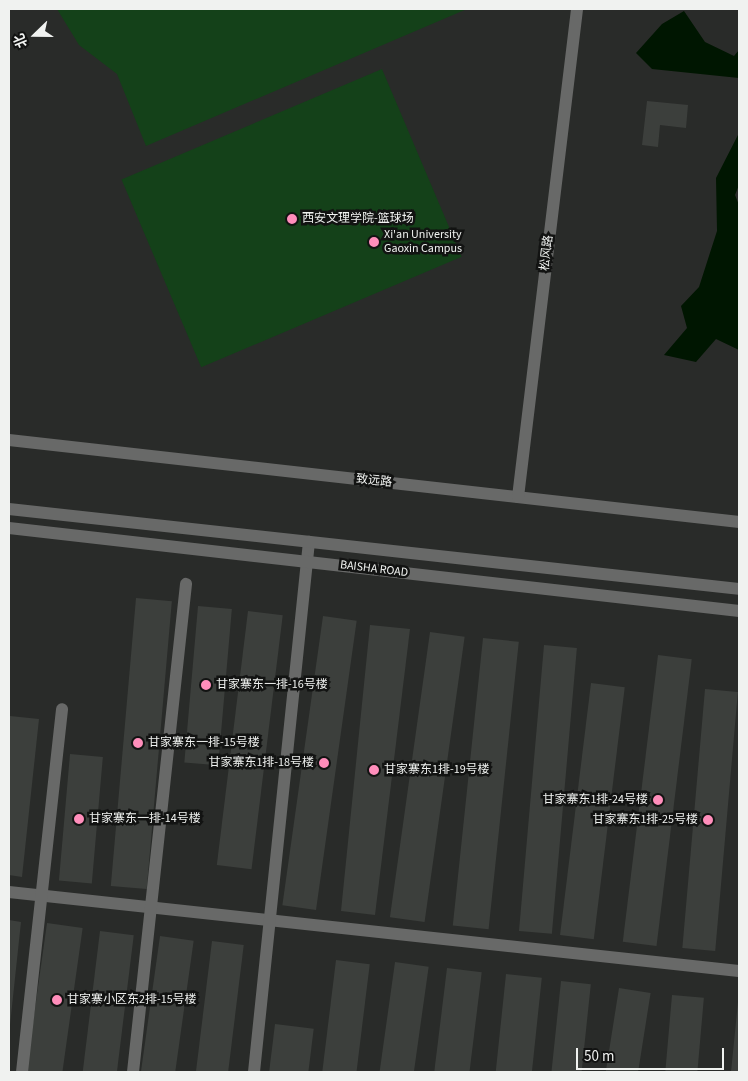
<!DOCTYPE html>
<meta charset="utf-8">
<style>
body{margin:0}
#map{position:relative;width:748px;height:1081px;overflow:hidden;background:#292b29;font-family:"Source Sans 3","Noto Sans SC",sans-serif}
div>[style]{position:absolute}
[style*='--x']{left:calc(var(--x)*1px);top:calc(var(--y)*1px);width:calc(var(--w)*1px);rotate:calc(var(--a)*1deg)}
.green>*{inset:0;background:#144119;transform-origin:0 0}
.water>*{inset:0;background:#001601}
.building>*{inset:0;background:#3c3f3c;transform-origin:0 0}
.minor>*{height:12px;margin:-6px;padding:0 6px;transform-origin:6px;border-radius:6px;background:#686968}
.tertiary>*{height:12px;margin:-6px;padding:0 6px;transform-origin:6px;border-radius:6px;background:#686968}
.dots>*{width:14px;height:14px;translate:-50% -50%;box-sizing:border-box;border:2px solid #121312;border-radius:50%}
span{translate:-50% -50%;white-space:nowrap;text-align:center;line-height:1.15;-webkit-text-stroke:5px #121312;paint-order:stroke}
.poi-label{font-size:12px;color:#f0f2f0}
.left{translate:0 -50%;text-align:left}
.right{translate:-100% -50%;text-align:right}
.street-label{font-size:12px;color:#f0f2f0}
.frame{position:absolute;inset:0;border:10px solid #f0f2f0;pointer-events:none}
.north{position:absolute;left:10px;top:10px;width:50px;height:50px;-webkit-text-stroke:4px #121312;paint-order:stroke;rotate:248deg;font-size:14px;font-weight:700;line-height:20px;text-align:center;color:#f0f2f0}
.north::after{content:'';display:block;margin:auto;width:18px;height:22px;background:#f0f2f0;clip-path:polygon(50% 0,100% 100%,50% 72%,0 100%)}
.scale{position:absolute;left:576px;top:1048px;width:148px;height:22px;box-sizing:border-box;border:2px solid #f0f2f0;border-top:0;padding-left:6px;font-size:15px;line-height:18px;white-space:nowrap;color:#f0f2f0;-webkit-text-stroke:4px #121312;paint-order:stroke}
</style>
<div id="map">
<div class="green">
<i style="clip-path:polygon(57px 9px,467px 9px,146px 146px,117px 74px,79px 45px)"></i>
<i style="left:382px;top:69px;width:204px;height:283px;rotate:67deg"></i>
</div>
<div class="water">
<i style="clip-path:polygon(684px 11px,705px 42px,734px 56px,739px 50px,739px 78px,652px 69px,636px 53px,662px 24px)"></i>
<i style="clip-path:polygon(739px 133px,739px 185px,735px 195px,739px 205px,739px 350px,716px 339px,696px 362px,664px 355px,687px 328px,681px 306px,699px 287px,717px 231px,716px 178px)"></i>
</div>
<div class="building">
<i style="clip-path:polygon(647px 101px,688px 105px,686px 128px,660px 125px,658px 147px,642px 145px)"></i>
<i style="left:136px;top:598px;width:36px;height:289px;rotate:5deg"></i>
<i style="left:198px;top:606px;width:34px;height:157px;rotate:5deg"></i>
<i style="left:248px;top:611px;width:35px;height:256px;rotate:7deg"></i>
<i style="left:323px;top:616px;width:34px;height:292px;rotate:8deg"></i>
<i style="clip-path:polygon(370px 625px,410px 629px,375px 915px,341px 911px)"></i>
<i style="left:430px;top:632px;width:35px;height:288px;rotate:8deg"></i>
<i style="left:483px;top:638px;width:36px;height:289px;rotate:6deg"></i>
<i style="left:544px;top:645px;width:33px;height:287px;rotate:5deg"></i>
<i style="left:658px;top:655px;width:34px;height:289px;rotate:7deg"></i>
<i style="left:591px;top:683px;width:34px;height:254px;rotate:7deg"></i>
<i style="left:705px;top:689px;width:33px;height:260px;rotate:5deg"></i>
<i style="clip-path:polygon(10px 716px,39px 719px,22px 877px,9px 875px)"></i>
<i style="left:70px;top:754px;width:33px;height:127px;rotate:5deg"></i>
<i style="clip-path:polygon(9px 920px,21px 922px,10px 1025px,9px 1025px)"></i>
<i style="left:47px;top:923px;width:36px;height:150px;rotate:8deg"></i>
<i style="left:100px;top:931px;width:34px;height:142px;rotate:7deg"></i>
<i style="left:160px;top:936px;width:34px;height:137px;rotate:8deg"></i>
<i style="left:212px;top:941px;width:32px;height:132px;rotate:7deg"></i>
<i style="left:336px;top:960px;width:34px;height:113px;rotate:7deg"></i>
<i style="left:395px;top:962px;width:34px;height:111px;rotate:8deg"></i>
<i style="left:447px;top:968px;width:35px;height:105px;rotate:7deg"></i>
<i style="left:506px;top:974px;width:36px;height:99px;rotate:6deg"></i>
<i style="left:561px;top:981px;width:30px;height:92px;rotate:6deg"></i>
<i style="left:619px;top:988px;width:32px;height:84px;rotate:9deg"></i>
<i style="left:672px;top:995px;width:32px;height:77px;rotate:5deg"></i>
<i style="clip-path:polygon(738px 1002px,739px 1072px,731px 1072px)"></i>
<i style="left:275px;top:1024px;width:39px;height:48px;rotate:7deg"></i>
</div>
<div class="minor">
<i style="--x:9;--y:440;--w:735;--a:6.41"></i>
<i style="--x:518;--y:497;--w:492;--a:-83.1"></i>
<i style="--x:9;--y:892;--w:734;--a:6.18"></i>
<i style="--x:22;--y:1072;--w:365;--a:-83.7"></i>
<i style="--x:133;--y:1072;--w:491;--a:-83.8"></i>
<i style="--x:254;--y:1072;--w:533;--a:-84.08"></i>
</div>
<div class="tertiary">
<i style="--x:9;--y:509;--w:734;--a:6.25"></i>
<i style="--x:9;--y:528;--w:735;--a:6.49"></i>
</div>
<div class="dots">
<i style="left:292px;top:219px;background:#ff8ebb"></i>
<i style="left:374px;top:242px;background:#ff8ebb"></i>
<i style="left:206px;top:685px;background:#ff8ebb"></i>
<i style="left:138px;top:743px;background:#ff8ebb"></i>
<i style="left:324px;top:763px;background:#ff8ebb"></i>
<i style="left:374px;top:770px;background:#ff8ebb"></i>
<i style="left:658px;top:800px;background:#ff8ebb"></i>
<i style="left:79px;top:819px;background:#ff8ebb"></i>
<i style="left:708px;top:820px;background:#ff8ebb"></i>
<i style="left:57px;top:1000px;background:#ff8ebb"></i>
</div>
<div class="poi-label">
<span class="left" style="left:302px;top:219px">西安文理学院-篮球场</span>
<span class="left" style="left:384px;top:242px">Xi'an University<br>Gaoxin Campus</span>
<span class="left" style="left:216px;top:685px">甘家寨东一排-16号楼</span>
<span class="left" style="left:148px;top:743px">甘家寨东一排-15号楼</span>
<span class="right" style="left:314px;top:763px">甘家寨东1排-18号楼</span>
<span class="left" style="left:384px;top:770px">甘家寨东1排-19号楼</span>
<span class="right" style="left:648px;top:800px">甘家寨东1排-24号楼</span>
<span class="left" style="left:89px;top:819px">甘家寨东一排-14号楼</span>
<span class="right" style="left:698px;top:820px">甘家寨东1排-25号楼</span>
<span class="left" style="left:67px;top:1000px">甘家寨小区东2排-15号楼</span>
</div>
<div class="street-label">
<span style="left:547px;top:253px;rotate:-83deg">松风路</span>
<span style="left:374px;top:481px;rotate:6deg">致远路</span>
<span style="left:374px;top:569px;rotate:7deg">BAISHA ROAD</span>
</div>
<div class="frame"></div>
<div class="north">北</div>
<div class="scale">50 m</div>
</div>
